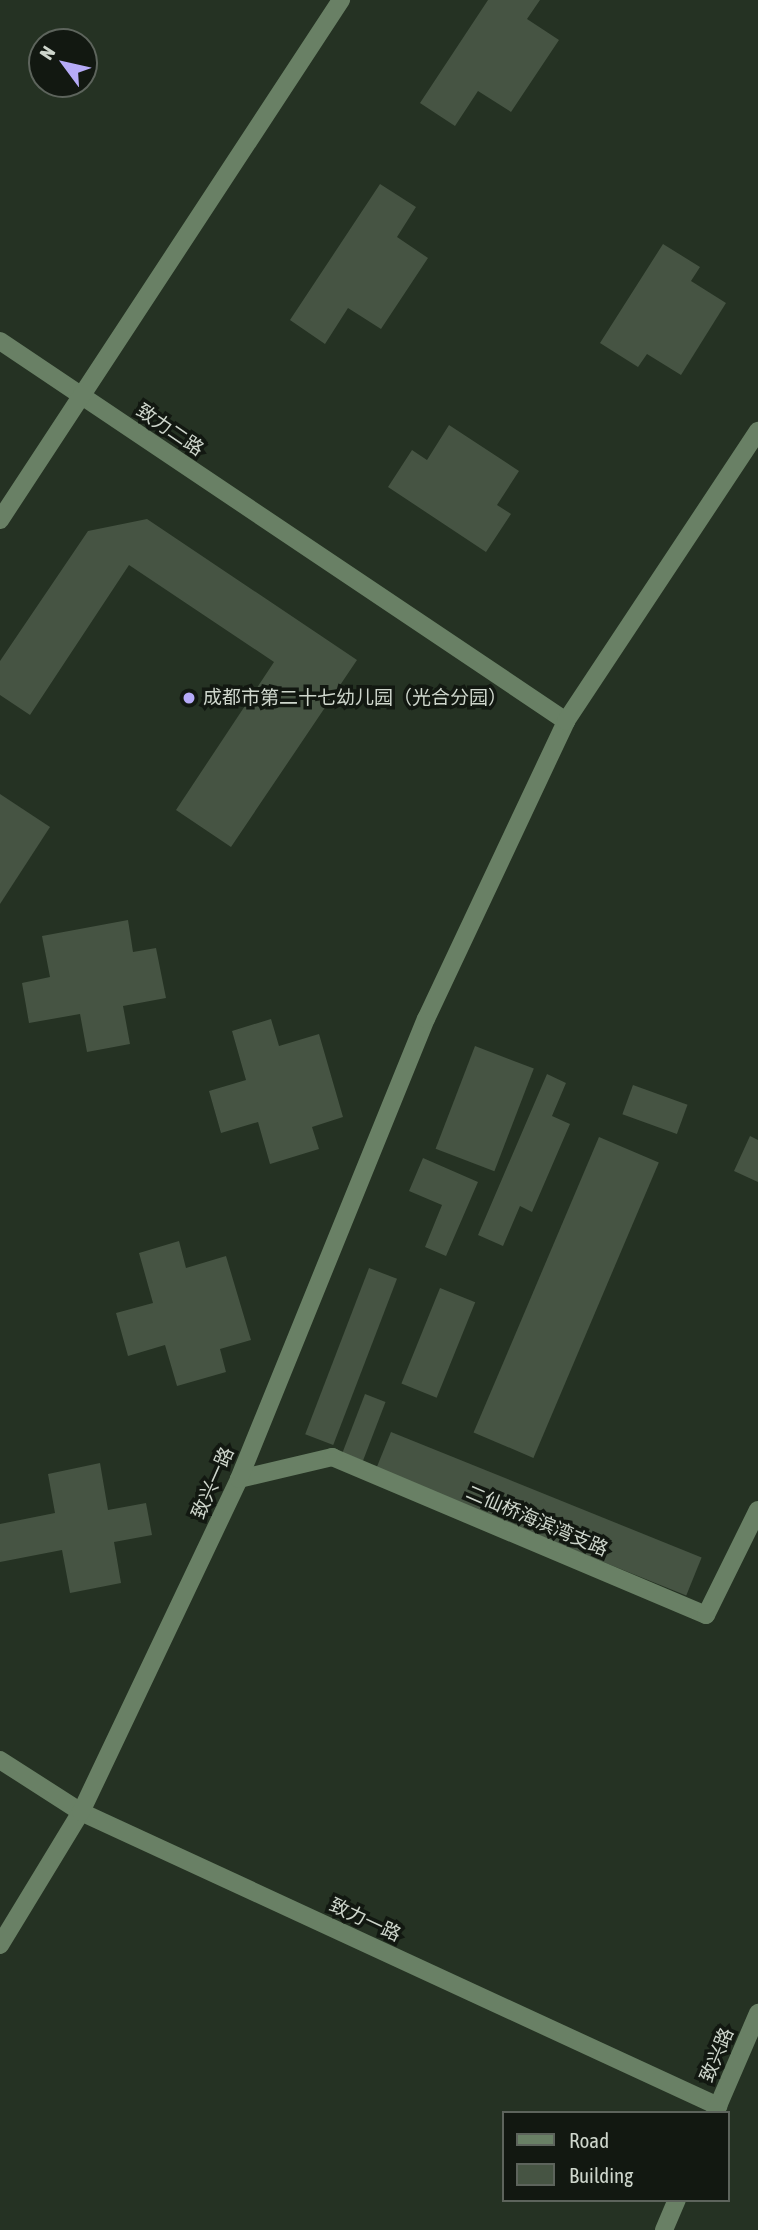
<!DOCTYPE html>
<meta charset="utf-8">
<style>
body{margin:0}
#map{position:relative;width:758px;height:2230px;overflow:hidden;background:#253223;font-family:"Asap Condensed","Noto Sans SC",sans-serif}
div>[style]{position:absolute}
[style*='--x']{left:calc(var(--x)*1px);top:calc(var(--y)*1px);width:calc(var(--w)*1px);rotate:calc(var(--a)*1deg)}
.building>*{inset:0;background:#465443;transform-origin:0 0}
.minor>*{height:18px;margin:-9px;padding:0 9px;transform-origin:9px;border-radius:9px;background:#698065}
.dots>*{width:19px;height:19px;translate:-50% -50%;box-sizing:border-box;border:4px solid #121811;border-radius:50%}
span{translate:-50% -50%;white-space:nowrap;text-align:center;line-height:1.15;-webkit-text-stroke:7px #121811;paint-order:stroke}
.street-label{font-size:19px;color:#ced6cc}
.poi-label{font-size:19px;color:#ced6cc}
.left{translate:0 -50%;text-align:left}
.legend{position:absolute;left:502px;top:2111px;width:228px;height:91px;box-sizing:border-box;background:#121811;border:2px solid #5d645c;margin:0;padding:9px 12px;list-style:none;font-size:21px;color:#ced6cc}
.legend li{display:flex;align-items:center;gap:14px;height:35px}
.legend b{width:35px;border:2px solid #5d645c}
.north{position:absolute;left:28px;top:28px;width:70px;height:70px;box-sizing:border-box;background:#121811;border:2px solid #5d645c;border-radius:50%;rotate:303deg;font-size:19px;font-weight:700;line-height:28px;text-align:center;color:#ced6cc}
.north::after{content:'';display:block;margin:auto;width:24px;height:32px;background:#b6abf8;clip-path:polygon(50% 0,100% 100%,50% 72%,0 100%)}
</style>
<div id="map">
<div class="building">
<i style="clip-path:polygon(488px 0,540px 0,527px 19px,559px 40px,511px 112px,478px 91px,455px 126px,420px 103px)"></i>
<i style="clip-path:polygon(380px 184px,416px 207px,397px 237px,428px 258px,381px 329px,348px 308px,325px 344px,290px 320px)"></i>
<i style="clip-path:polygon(663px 244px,700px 267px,691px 281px,726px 303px,681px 375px,647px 354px,638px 367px,600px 343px)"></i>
<i style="clip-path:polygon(449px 425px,519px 471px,497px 505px,511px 514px,486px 552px,388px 487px,412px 450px,427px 460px)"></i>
<i style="clip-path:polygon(147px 519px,357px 660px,231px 847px,176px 810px,274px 662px,129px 565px,30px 715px,0 695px,0 661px,88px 531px)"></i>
<i style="clip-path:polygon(0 794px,50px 827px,0 904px)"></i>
<i style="clip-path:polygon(128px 920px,133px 952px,156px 948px,166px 998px,123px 1006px,130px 1044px,87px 1052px,80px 1014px,29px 1023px,22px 983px,50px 977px,42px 936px)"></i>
<i style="clip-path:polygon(271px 1019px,279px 1046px,319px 1034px,343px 1117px,312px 1127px,319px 1149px,270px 1164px,258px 1122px,221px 1133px,209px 1091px,246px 1080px,232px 1031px)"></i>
<i style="left:475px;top:1046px;width:63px;height:110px;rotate:21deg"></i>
<i style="clip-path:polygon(547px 1074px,566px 1083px,552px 1116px,570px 1124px,532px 1212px,520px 1206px,503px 1246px,478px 1235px)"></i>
<i style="left:633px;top:1085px;width:58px;height:31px;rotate:20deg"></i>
<i style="clip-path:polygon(750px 1136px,758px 1140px,758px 1182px,734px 1171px)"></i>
<i style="left:599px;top:1137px;width:65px;height:321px;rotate:23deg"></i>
<i style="clip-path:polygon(423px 1158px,478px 1182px,446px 1256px,425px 1247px,442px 1205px,409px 1191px)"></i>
<i style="clip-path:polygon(179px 1241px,186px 1268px,226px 1256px,251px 1340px,220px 1349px,226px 1372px,177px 1386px,165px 1345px,128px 1356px,116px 1313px,153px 1303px,139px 1253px)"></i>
<i style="left:369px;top:1268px;width:30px;height:178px;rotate:21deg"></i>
<i style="left:440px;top:1288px;width:38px;height:103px;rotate:22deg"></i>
<i style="left:365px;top:1394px;width:22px;height:63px;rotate:21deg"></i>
<i style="left:391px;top:1432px;width:335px;height:41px;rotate:22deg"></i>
<i style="clip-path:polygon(100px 1463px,108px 1510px,146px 1503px,152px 1535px,114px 1542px,121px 1583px,70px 1593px,62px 1550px,0 1562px,0 1524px,55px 1513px,48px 1474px)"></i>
</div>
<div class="minor">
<i style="--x:0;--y:341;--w:682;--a:33.88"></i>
<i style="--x:0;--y:520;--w:622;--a:-56.74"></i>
<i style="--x:239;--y:1479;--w:96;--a:-13.3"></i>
<i style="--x:332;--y:1457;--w:406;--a:22.9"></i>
<i style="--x:706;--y:1615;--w:117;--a:-63.7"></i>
<i style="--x:0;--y:1760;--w:96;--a:32.7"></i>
<i style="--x:81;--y:1812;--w:702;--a:24.78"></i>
<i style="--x:0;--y:1945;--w:156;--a:-58.7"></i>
<i style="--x:81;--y:1812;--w:369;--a:-64.6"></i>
<i style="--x:239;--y:1479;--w:497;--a:-67.9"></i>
<i style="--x:426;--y:1019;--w:329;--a:-64.8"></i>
<i style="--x:566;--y:721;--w:348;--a:-56.5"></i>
<i style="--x:715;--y:2113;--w:109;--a:-66.7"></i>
<i style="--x:664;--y:2230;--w:33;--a:-67"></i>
</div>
<div class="dots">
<i style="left:189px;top:698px;background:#b6abf8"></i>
</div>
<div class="street-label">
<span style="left:170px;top:430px;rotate:34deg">致力二路</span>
<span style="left:213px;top:1483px;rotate:-66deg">致兴一路</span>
<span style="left:537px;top:1521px;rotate:23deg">二仙桥海滨湾支路</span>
<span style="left:365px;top:1920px;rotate:25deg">致力一路</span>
<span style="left:717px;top:2055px;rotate:-67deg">致兴路</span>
</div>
<div class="poi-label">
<span class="left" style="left:203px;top:698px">成都市第二十七幼儿园（光合分园）</span>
</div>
<ul class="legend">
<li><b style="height:9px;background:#698065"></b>Road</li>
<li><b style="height:19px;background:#465443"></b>Building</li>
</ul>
<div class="north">N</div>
</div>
